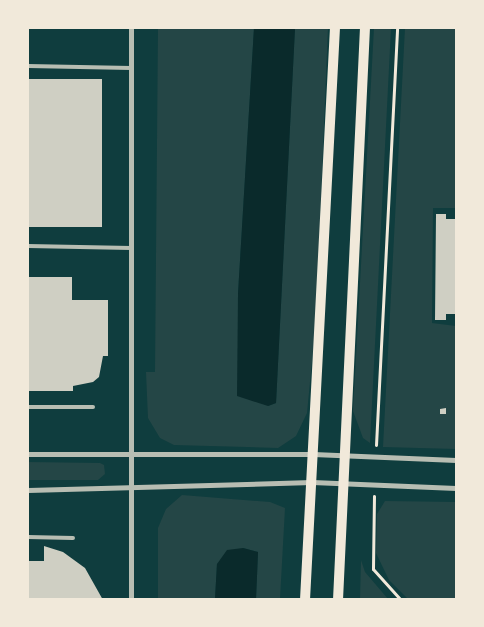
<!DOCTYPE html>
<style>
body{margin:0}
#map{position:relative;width:484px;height:627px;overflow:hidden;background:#0f3d3e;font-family:"Noto Sans",sans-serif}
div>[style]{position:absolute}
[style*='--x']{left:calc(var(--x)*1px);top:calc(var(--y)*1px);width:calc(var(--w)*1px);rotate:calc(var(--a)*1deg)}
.green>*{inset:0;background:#244646}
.water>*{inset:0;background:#0a2a2b}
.building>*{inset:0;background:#cfcfc3;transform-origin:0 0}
.path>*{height:3px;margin:-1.5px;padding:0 1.5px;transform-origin:1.5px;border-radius:1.5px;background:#f1e9da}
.service>*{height:4px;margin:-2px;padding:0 2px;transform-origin:2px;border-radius:2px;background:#b8beb3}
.minor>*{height:5px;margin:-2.5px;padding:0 2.5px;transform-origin:2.5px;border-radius:2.5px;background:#b8beb3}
.secondary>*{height:10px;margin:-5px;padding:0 5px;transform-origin:5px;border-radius:5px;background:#f1e9da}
span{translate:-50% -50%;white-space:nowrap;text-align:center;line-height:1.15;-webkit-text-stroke:4px #f1e9da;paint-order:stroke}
.frame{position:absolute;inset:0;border:29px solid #f1e9da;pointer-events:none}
</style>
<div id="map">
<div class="green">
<i style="clip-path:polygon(158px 28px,254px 28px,238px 294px,268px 406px,276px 403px,295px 28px,328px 28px,316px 320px,307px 413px,296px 436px,278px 448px,174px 445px,160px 438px,148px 418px,146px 372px,155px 372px)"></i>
<i style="clip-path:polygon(374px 28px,391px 28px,370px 443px,363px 438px,353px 411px)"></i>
<i style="clip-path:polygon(405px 28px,456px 28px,456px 208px,433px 208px,432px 323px,456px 326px,456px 449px,383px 447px)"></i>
<i style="clip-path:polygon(28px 462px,100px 463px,104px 465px,105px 474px,98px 480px,28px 480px)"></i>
<i style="clip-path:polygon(182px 495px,270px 502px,285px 508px,280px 599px,256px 599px,258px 552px,243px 548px,217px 564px,215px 599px,158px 599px,158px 528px,166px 509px)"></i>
<i style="clip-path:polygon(385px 501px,456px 502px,456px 599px,408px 599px,389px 580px,376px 553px,377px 514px)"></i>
<i style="clip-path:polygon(361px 560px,365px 572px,388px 599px,360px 599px)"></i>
</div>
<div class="water">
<i style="clip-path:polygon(254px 28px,295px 28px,276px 403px,268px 406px,237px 396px,238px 294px)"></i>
<i style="clip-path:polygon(243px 548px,258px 552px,256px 599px,215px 599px,217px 564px,227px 550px)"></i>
</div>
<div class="building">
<i style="left:28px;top:79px;width:74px;height:148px"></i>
<i style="clip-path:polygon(436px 214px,446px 214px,446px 219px,456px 219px,456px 314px,446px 314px,446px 320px,435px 320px)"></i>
<i style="clip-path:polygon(28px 277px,72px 277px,72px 300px,108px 300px,108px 356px,103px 356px,99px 377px,93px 382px,73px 386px,73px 391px,28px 391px)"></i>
<i style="clip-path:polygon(446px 408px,446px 414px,440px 414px,440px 409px)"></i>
<i style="clip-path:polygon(44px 546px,63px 552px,85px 568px,103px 600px,28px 600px,28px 561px,44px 561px)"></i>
</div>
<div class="path">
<i style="--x:376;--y:445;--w:418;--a:-87.1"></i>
<i style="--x:374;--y:496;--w:73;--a:90.8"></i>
<i style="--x:373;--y:569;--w:42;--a:47.9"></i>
</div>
<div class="service">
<i style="--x:28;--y:66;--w:103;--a:1.1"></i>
<i style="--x:28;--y:246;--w:103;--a:1.1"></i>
<i style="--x:28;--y:407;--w:65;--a:0"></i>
<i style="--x:28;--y:537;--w:45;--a:1.3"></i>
</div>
<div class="minor">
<i style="--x:28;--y:454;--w:285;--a:0"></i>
<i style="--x:313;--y:454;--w:143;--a:2.4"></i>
<i style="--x:28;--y:490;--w:284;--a:-1.6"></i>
<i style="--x:312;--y:482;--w:144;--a:2.4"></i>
<i style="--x:131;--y:600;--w:572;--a:-90"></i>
</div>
<div class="secondary">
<i style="--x:305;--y:600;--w:573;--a:-87"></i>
<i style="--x:338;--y:600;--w:573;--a:-87.3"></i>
</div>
<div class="frame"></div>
</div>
